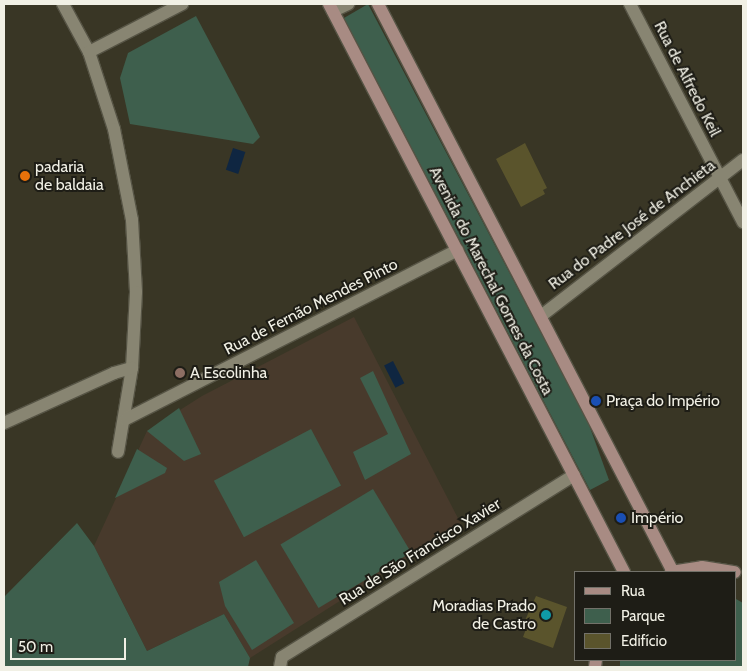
<!DOCTYPE html>
<meta charset="utf-8">
<style>
body{margin:0}
#map{position:relative;width:747px;height:671px;overflow:hidden;background:#393625;font-family:Cabin,sans-serif}
div>[style]{position:absolute}
[style*='--x']{left:calc(var(--x)*1px);top:calc(var(--y)*1px);width:calc(var(--w)*1px);rotate:calc(var(--a)*1deg)}
.education>*{inset:0;background:#483a2c}
.green>*{inset:0;background:#3e5f4d;transform-origin:0 0}
.water>*{inset:0;background:#0f2641;transform-origin:0 0}
.building>*{inset:0;background:#5a542c}
.roads{filter:drop-shadow(1px 0 #565445) drop-shadow(-1px 0 #565445) drop-shadow(0 1px #565445) drop-shadow(0 -1px #565445)}
.street>*{height:12px;margin:-6px;padding:0 6px;transform-origin:6px;border-radius:6px;background:#888572}
.secondary>*{height:12px;margin:-6px;padding:0 6px;transform-origin:6px;border-radius:6px;background:#a88b83}
.dots>*{width:14px;height:14px;translate:-50% -50%;box-sizing:border-box;border:2px solid #1e1d16;border-radius:50%}
span{translate:-50% -50%;white-space:nowrap;text-align:center;line-height:1.15;-webkit-text-stroke:4px #1e1d16;paint-order:stroke}
.street-label{font-size:16px;color:#f1f0e5}
.poi-label{font-size:16px;color:#f1f0e5}
.left{translate:0 -50%;text-align:left}
.right{translate:-100% -50%;text-align:right}
.frame{position:absolute;inset:0;border:5px solid #f1f0e5;pointer-events:none}
.legend{position:absolute;left:574px;top:571px;width:162px;height:90px;box-sizing:border-box;background:#1e1d16;border:1px solid #727169;margin:0;padding:6px 9px;list-style:none;font-size:15px;color:#f1f0e5}
.legend li{display:flex;align-items:center;gap:10px;height:25px}
.legend b{width:25px;border:1px solid #727169}
.scale{position:absolute;left:10px;top:638px;width:116px;height:22px;box-sizing:border-box;border:2px solid #f1f0e5;border-top:0;padding-left:6px;font-size:15px;line-height:18px;white-space:nowrap;color:#f1f0e5;-webkit-text-stroke:4px #1e1d16;paint-order:stroke}
</style>
<div id="map">
<div class="education">
<i style="clip-path:polygon(354px 317px,461px 524px,250px 658px,224px 614px,147px 651px,94px 546px,147px 431px,202px 396px)"></i>
</div>
<div class="green">
<i style="clip-path:polygon(368px 4px,588px 422px,609px 480px,590px 490px,344px 18px)"></i>
<i style="clip-path:polygon(196px 16px,260px 137px,253px 144px,130px 124px,120px 78px,128px 53px)"></i>
<i style="clip-path:polygon(373px 371px,411px 454px,365px 480px,353px 452px,388px 434px,360px 378px)"></i>
<i style="clip-path:polygon(179px 408px,201px 454px,184px 461px,147px 431px)"></i>
<i style="left:311px;top:429px;width:64px;height:110px;rotate:62deg"></i>
<i style="clip-path:polygon(137px 449px,167px 468px,165px 473px,115px 498px)"></i>
<i style="left:373px;top:489px;width:74px;height:108px;rotate:59deg"></i>
<i style="clip-path:polygon(77px 523px,94px 546px,147px 651px,224px 614px,250px 658px,248px 667px,4px 667px,4px 597px)"></i>
<i style="clip-path:polygon(256px 560px,294px 623px,252px 650px,225px 606px,219px 582px)"></i>
<i style="clip-path:polygon(736px 599px,743px 603px,743px 667px,620px 667px,620px 660px,736px 660px)"></i>
</div>
<div class="water">
<i style="left:233px;top:148px;width:13px;height:23px;rotate:18deg"></i>
<i style="left:393px;top:361px;width:25px;height:10px;rotate:63deg"></i>
</div>
<div class="building">
<i style="clip-path:polygon(525px 143px,547px 188px,543px 190px,545px 194px,521px 207px,496px 159px)"></i>
<i style="clip-path:polygon(536px 596px,567px 607px,553px 648px,523px 637px,526px 629px,522px 627px)"></i>
</div>
<div class="roads">
<div class="street">
<i style="--x:63;--y:4;--w:55;--a:61.6"></i>
<i style="--x:89;--y:52;--w:81;--a:72"></i>
<i style="--x:114;--y:129;--w:93;--a:78.8"></i>
<i style="--x:132;--y:220;--w:72;--a:86.8"></i>
<i style="--x:136;--y:292;--w:76;--a:93"></i>
<i style="--x:132;--y:368;--w:85;--a:99.5"></i>
<i style="--x:630;--y:4;--w:246;--a:62.6"></i>
<i style="--x:333;--y:11;--w:17;--a:-25"></i>
<i style="--x:89;--y:52;--w:105;--a:-27.3"></i>
<i style="--x:541;--y:316;--w:255;--a:-37.7"></i>
<i style="--x:126;--y:419;--w:372;--a:-27"></i>
<i style="--x:4;--y:423;--w:121;--a:-24.4"></i>
<i style="--x:114;--y:373;--w:19;--a:-16"></i>
<i style="--x:280;--y:667;--w:10;--a:-79"></i>
<i style="--x:282;--y:657;--w:344;--a:-31.9"></i>
</div>
<div class="secondary">
<i style="--x:329;--y:4;--w:640;--a:62.55"></i>
<i style="--x:378;--y:4;--w:640;--a:62.55"></i>
<i style="--x:671;--y:572;--w:31;--a:-9"></i>
<i style="--x:702;--y:567;--w:33;--a:9"></i>
<i style="--x:595;--y:667;--w:7;--a:-82"></i>
</div>
</div>
<div class="dots">
<i style="left:25px;top:176px;background:#e8710a"></i>
<i style="left:180px;top:373px;background:#8d6e63"></i>
<i style="left:596px;top:401px;background:#1a4fb4"></i>
<i style="left:621px;top:518px;background:#1a4fb4"></i>
<i style="left:546px;top:615px;background:#0f9aa8"></i>
</div>
<div class="street-label">
<span style="left:687px;top:79px;rotate:63deg">Rua de Alfredo Keil</span>
<span style="left:632px;top:225px;rotate:-37deg">Rua do Padre José de Anchieta</span>
<span style="left:491px;top:281px;rotate:63deg">Avenida do Marechal Gomes da Costa</span>
<span style="left:311px;top:307px;rotate:-27deg">Rua de Fernão Mendes Pinto</span>
<span style="left:420px;top:552px;rotate:-32deg">Rua de São Francisco Xavier</span>
</div>
<div class="poi-label">
<span class="left" style="left:35px;top:176px">padaria<br>de baldaia</span>
<span class="left" style="left:190px;top:373px">A Escolinha</span>
<span class="left" style="left:606px;top:401px">Praça do Império</span>
<span class="left" style="left:631px;top:518px">Império</span>
<span class="right" style="left:536px;top:615px">Moradias Prado<br>de Castro</span>
</div>
<div class="frame"></div>
<ul class="legend">
<li><b style="height:6px;background:#a88b83"></b>Rua</li>
<li><b style="height:14px;background:#3e5f4d"></b>Parque</li>
<li><b style="height:14px;background:#5a542c"></b>Edifício</li>
</ul>
<div class="scale">50 m</div>
</div>
